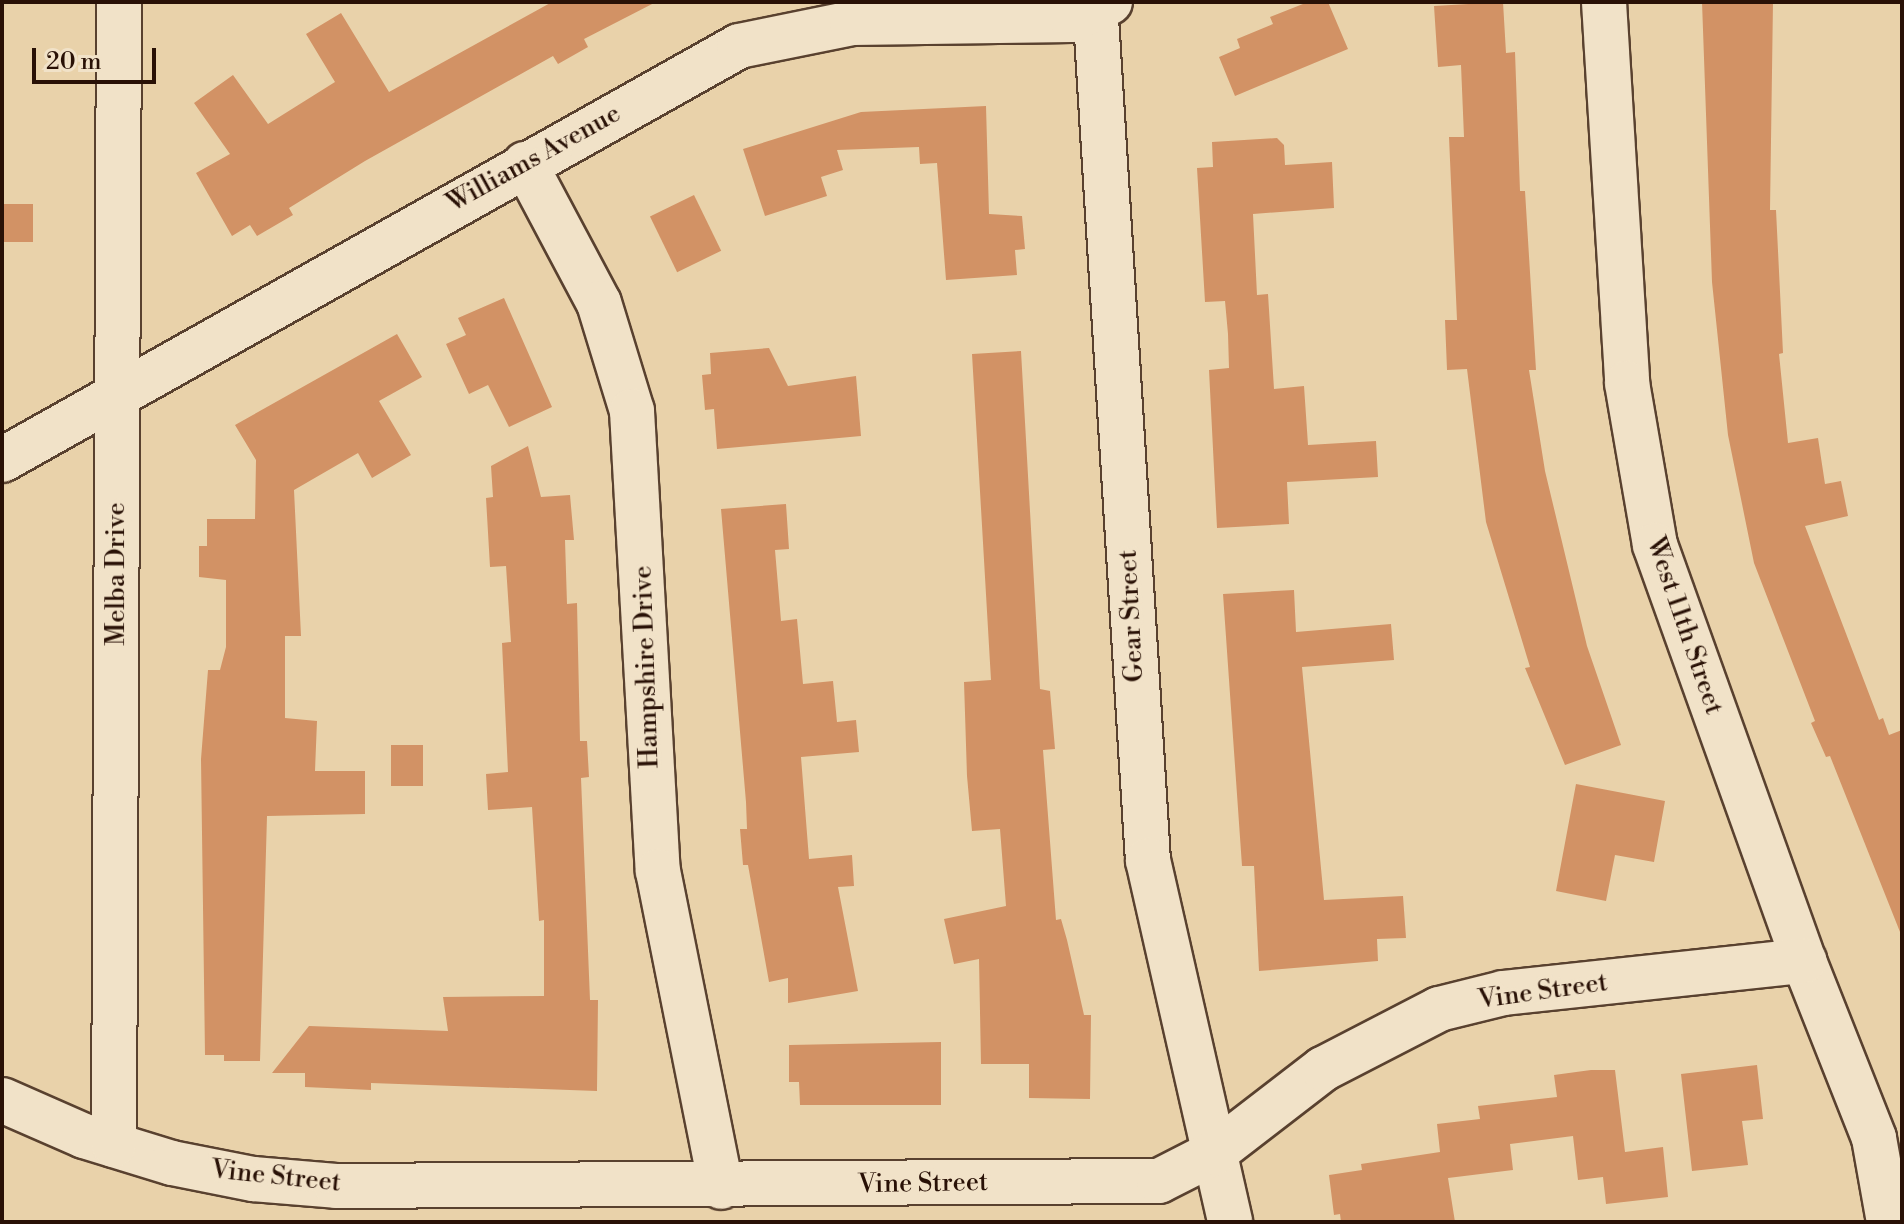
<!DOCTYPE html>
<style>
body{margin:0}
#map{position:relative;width:1904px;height:1224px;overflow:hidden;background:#e9d2aa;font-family:"Libre Bodoni",serif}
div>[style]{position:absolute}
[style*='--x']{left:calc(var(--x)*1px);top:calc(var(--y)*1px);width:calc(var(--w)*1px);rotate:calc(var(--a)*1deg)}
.building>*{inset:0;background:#d29265;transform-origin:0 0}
.roads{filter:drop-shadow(2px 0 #59412f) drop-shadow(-2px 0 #59412f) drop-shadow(0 2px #59412f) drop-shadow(0 -2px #59412f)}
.minor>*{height:44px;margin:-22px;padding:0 22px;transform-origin:22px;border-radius:22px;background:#f1e2c8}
span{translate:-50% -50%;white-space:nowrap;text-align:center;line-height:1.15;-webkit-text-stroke:7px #f1e2c8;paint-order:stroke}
.street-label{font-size:26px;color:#291106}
.frame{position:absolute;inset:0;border:4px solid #291106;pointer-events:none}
.scale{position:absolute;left:32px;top:48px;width:124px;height:36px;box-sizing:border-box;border:4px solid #291106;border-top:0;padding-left:10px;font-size:24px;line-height:28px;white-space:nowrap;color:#291106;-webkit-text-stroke:6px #f1e2c8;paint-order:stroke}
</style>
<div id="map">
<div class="building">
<i style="clip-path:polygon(552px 2px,656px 2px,584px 39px,588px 47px,558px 64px,553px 56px,365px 161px,289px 208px,293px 215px,257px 236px,250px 225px,232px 236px,196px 173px,230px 154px,194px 103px,233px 75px,268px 124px,335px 82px,306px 34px,341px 13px,389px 92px)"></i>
<i style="clip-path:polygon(1308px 2px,1328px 2px,1348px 49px,1235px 96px,1219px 57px,1240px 48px,1237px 39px,1273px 24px,1270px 17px)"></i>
<i style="clip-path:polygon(1503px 2px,1506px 53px,1515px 52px,1520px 191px,1525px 191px,1536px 370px,1529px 370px,1545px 471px,1587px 646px,1621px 745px,1565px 765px,1525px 668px,1530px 667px,1486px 522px,1467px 369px,1447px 370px,1445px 320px,1457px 320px,1449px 137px,1464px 137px,1461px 65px,1438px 67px,1434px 6px)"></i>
<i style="clip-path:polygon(1702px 2px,1773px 2px,1770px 210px,1776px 210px,1783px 353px,1779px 354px,1788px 443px,1818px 438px,1825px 484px,1841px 481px,1848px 516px,1805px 526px,1879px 720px,1883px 718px,1889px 735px,1902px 730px,1902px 937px,1830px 756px,1826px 757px,1811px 723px,1815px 721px,1754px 563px,1728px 435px,1712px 282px)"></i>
<i style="clip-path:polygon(986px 106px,989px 214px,1022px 216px,1025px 249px,1015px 250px,1017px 275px,946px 280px,937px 163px,920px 164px,919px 147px,837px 150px,843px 170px,821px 177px,827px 196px,765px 216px,743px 149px,861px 112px)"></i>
<i style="clip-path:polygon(1277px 138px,1284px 145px,1285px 165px,1332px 162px,1334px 208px,1253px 214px,1257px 295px,1268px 294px,1274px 389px,1304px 386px,1308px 445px,1376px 441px,1378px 477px,1287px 482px,1289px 524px,1217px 528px,1209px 370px,1229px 368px,1228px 334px,1225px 301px,1205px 302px,1197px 168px,1213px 167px,1212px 142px)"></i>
<i style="left:694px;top:195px;width:62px;height:49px;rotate:64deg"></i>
<i style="left:2px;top:204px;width:31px;height:38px"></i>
<i style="clip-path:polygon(504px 298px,552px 407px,509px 427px,488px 385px,469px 394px,446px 344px,466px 335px,458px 318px)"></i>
<i style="clip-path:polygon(397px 334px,422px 377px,379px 401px,411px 455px,372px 478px,358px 453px,294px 490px,301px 636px,285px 636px,285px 718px,317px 721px,315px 771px,365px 771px,365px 814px,267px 816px,260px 1061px,224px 1061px,224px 1055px,205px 1055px,201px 759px,208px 670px,220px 670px,226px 647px,226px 580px,199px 577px,199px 546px,207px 546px,207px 519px,255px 519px,256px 460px,235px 425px)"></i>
<i style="clip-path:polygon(769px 348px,788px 386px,856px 376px,861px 436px,717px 449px,714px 409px,705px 410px,702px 375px,711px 374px,710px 353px)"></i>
<i style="clip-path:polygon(1021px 351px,1040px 689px,1050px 691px,1055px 749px,1043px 750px,1056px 920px,1061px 919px,1067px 940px,1084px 1015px,1091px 1015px,1090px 1099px,1029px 1098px,1029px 1064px,981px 1064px,979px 959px,954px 964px,944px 919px,1006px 906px,1000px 829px,972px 831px,967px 776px,964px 682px,991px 680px,972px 354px)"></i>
<i style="clip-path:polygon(528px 446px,541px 497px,570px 495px,574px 540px,565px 540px,567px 604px,577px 603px,580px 741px,587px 741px,589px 777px,581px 778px,590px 1000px,598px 1000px,597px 1091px,371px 1083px,371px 1090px,305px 1087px,305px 1073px,272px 1073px,309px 1026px,448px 1031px,443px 997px,544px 996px,544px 920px,539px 921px,532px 807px,488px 810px,486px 774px,508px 772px,502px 643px,511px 642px,506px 566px,490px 567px,486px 498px,493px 497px,491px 466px)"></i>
<i style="clip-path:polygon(786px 504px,789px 549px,775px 550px,781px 621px,797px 619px,803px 684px,833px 681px,837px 722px,856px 720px,859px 752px,801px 757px,809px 859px,852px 855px,854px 886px,838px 887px,858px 991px,788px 1003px,788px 978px,769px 982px,748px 865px,743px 865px,740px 829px,747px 829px,746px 802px,721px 509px)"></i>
<i style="clip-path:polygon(1294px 590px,1296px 632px,1391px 624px,1394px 660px,1302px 667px,1324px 900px,1403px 896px,1406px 938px,1377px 939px,1378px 961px,1259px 971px,1254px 866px,1242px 866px,1223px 594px)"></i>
<i style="left:391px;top:745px;width:32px;height:41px"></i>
<i style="clip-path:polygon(1576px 784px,1665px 801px,1654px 862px,1615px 855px,1606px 901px,1556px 891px)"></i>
<i style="clip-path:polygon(941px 1042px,941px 1105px,800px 1105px,799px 1082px,789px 1082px,789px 1045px)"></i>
<i style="clip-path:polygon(1757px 1065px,1763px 1119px,1742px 1121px,1748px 1165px,1692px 1171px,1681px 1074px)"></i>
<i style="clip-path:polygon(1591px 1070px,1615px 1070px,1625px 1152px,1663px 1147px,1668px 1197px,1606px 1204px,1603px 1177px,1578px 1180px,1573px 1136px,1510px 1144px,1513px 1170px,1448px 1178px,1455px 1222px,1341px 1222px,1340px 1214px,1334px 1215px,1329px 1175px,1362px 1170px,1361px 1164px,1440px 1152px,1437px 1124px,1480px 1119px,1478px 1106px,1557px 1097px,1554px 1075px)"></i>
</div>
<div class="roads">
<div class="minor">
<i style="--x:1095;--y:2;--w:860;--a:86.47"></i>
<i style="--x:1148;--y:860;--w:371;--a:77.2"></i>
<i style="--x:1604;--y:2;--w:382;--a:86.5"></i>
<i style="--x:1627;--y:383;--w:164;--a:80.2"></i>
<i style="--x:1655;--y:545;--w:442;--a:70.3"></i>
<i style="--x:1804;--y:961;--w:190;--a:68.4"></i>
<i style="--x:1874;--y:1138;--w:85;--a:79.9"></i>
<i style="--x:525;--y:164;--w:157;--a:62"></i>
<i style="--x:599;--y:303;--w:113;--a:73"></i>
<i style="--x:632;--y:411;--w:461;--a:86.8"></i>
<i style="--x:658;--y:871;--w:322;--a:78.7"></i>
<i style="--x:2;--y:460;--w:845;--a:-29.32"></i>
<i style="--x:739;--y:46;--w:115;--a:-11.5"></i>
<i style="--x:852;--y:23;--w:220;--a:-0.8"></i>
<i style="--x:1072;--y:20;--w:42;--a:-25.3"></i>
<i style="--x:2;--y:1100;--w:90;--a:23.7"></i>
<i style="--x:84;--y:1136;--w:92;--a:17.1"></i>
<i style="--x:172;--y:1163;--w:83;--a:11.2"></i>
<i style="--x:253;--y:1179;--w:83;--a:4.8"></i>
<i style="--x:336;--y:1186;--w:823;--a:-0.35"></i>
<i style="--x:1159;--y:1181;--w:62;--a:-27"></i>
<i style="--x:1214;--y:1153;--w:138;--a:-37.6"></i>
<i style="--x:1323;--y:1069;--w:131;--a:-27.3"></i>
<i style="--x:1439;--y:1009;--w:66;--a:-14"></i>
<i style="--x:1503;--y:993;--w:303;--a:-6.1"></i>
<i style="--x:114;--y:1145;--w:1143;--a:-89.75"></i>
</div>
</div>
<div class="street-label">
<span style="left:534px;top:159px;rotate:-29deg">Williams Avenue</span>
<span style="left:117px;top:574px;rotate:-90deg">Melba Drive</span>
<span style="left:1132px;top:616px;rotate:-93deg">Gear Street</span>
<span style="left:1684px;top:626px;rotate:71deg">West 11th Street</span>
<span style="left:647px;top:667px;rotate:-92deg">Hampshire Drive</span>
<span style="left:1543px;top:992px;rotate:-8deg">Vine Street</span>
<span style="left:276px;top:1177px;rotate:6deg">Vine Street</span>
<span style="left:923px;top:1184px;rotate:-1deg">Vine Street</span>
</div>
<div class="frame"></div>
<div class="scale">20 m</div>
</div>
